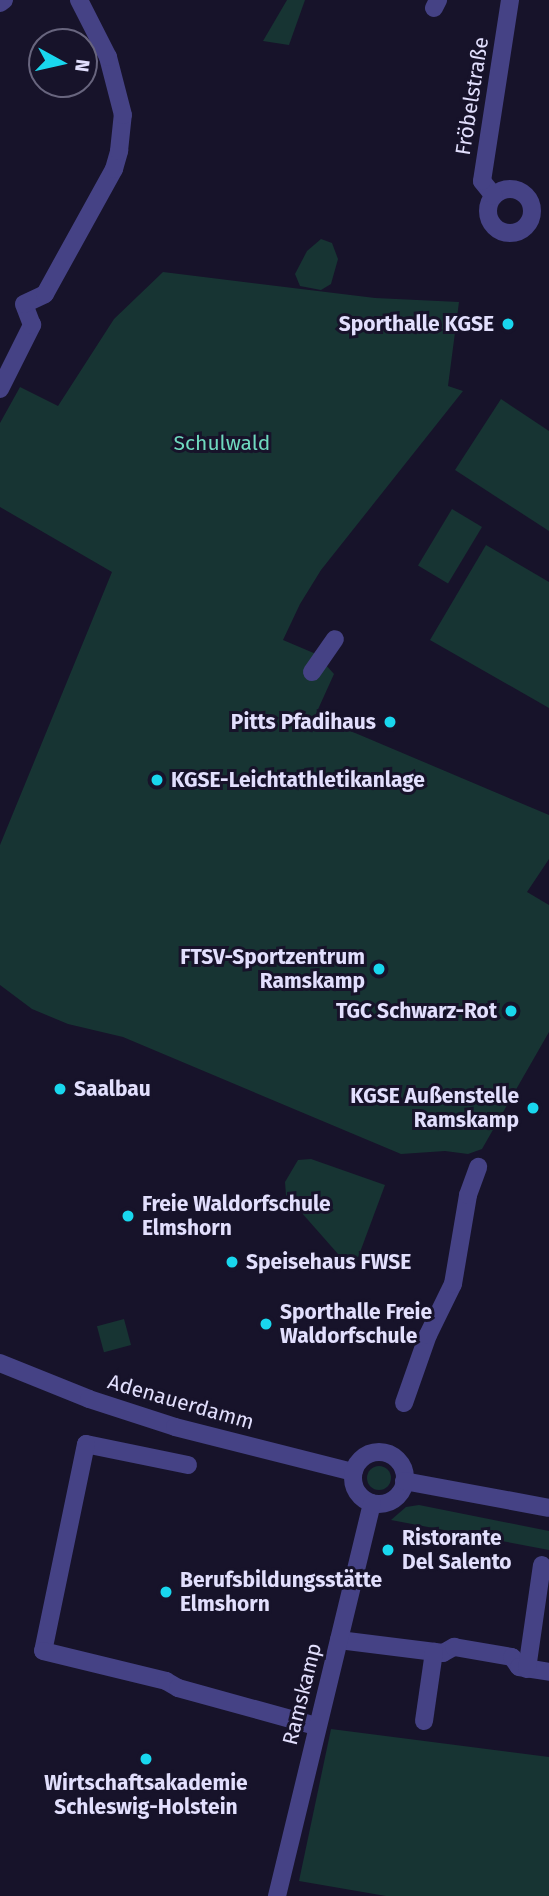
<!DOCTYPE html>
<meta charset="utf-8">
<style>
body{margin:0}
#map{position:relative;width:549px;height:1896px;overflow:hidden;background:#17132a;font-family:"Fira Sans",sans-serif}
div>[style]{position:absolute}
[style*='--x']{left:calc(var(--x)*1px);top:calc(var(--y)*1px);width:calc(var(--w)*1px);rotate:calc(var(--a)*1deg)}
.green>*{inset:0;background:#173433;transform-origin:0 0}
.round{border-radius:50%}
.minor>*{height:18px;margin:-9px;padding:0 9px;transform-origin:9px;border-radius:9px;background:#454285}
.minor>.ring{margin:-9px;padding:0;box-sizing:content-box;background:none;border:18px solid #454285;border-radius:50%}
.dots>*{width:19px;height:19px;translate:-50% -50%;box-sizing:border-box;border:4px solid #17132a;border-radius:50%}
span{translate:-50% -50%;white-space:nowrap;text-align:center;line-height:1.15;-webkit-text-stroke:6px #17132a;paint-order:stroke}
.street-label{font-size:21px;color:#e2dffd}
.poi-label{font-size:21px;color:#e2dffd;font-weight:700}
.right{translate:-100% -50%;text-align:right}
.left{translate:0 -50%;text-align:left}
.park-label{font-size:21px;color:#6fd9bf}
.north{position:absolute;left:28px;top:28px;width:70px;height:70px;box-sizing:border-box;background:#17132a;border:2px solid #68657e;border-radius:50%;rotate:98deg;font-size:19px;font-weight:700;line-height:28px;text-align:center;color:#e2dffd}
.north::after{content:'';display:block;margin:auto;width:24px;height:32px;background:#19d7ee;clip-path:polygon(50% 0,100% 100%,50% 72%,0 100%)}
</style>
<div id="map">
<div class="green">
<i style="clip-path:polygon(287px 0,305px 0,289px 45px,263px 41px)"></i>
<i style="clip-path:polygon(321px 239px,332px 243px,338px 259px,331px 284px,321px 290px,300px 286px,295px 274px,307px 251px)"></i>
<i style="clip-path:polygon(163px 272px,375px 298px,459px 302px,448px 386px,463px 391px,321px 570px,300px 604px,283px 640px,316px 654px,334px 674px,315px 716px,549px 815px,549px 859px,527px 892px,549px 905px,549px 1032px,482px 1149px,468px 1154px,445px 1151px,401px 1154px,123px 1037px,68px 1024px,32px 1009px,0 985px,0 845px,112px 572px,0 507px,0 423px,20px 387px,58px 406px,114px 319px)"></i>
<i style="clip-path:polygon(501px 399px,549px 431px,549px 531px,455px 470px)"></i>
<i style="left:452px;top:509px;width:35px;height:66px;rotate:31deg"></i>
<i style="clip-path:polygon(486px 545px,549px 582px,549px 708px,430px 640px)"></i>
<i style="clip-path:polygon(311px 1159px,385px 1185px,353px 1271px,286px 1195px,285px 1182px,298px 1160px)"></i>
<i style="left:124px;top:1319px;width:27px;height:28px;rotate:75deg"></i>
<i class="round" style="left:367px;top:1466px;width:24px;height:24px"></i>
<i style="clip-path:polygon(419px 1505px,549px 1531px,549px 1550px,391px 1520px,406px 1507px)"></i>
<i style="clip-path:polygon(331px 1729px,549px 1757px,549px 1896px,386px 1896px,299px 1881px)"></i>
</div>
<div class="minor">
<i style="--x:0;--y:3;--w:5;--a:-37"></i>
<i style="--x:434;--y:8;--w:9;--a:-63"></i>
<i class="ring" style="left:488px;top:189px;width:26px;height:26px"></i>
<i style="--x:494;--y:196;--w:19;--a:-129"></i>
<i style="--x:482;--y:181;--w:183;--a:-81.2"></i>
<i style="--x:0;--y:389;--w:72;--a:-63.4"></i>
<i style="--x:32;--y:325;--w:22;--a:-111"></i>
<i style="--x:24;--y:304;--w:23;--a:-25"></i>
<i style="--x:45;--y:294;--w:143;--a:-61.1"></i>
<i style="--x:114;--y:169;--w:19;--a:-74"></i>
<i style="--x:119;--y:151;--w:36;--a:-84"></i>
<i style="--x:123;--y:115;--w:60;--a:-104.5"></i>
<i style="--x:108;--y:57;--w:64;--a:-117"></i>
<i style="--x:312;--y:672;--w:40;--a:-55.1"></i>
<i style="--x:0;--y:1363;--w:96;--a:22"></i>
<i style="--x:89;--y:1399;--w:90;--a:18"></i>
<i style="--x:175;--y:1427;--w:184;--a:14.2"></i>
<i style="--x:404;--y:1403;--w:72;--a:-70.6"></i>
<i style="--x:428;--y:1335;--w:57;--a:-63.9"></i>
<i style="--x:453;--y:1284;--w:90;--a:-80.4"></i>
<i style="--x:468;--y:1195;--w:30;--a:-70"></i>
<i class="ring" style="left:353px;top:1452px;width:34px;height:34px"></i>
<i style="--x:188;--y:1465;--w:104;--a:-168.4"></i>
<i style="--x:86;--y:1444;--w:211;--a:101.7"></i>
<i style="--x:43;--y:1651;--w:127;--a:13.7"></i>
<i style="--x:166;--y:1681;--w:14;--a:30"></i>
<i style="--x:178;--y:1688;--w:143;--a:15.4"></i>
<i style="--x:404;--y:1481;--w:147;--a:10.5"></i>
<i style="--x:339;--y:1640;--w:105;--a:7.1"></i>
<i style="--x:443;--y:1653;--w:13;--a:-29"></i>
<i style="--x:454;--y:1647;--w:59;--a:9.8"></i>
<i style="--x:512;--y:1657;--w:12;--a:55"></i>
<i style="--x:519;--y:1667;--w:30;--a:9"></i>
<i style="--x:527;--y:1669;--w:105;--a:-81.8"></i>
<i style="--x:424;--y:1721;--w:70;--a:-81.8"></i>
<i style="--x:277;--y:1896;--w:404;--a:-76.4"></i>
</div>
<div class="dots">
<i style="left:508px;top:324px;background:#19d7ee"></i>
<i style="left:390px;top:722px;background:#19d7ee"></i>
<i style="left:157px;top:780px;background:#19d7ee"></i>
<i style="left:379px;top:969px;background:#19d7ee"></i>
<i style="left:511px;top:1011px;background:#19d7ee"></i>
<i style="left:60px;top:1089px;background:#19d7ee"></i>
<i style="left:533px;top:1108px;background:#19d7ee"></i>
<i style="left:128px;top:1216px;background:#19d7ee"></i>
<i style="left:232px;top:1262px;background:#19d7ee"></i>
<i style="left:266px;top:1324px;background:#19d7ee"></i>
<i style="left:388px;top:1550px;background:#19d7ee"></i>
<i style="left:166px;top:1592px;background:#19d7ee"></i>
<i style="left:146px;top:1759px;background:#19d7ee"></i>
</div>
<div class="street-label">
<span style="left:472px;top:96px;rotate:-81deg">Fröbelstraße</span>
<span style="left:181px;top:1402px;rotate:16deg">Adenauerdamm</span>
<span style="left:302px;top:1694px;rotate:-76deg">Ramskamp</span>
</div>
<div class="poi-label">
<span class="right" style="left:494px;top:324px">Sporthalle KGSE</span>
<span class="right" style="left:376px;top:722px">Pitts Pfadihaus</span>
<span class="left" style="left:171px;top:780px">KGSE-Leichtathletikanlage</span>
<span class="right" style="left:365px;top:969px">FTSV-Sportzentrum<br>Ramskamp</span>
<span class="right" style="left:497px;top:1011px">TGC Schwarz-Rot</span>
<span class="left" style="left:74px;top:1089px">Saalbau</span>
<span class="right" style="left:519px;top:1108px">KGSE Außenstelle<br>Ramskamp</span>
<span class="left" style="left:142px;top:1216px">Freie Waldorfschule<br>Elmshorn</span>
<span class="left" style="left:246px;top:1262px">Speisehaus FWSE</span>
<span class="left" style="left:280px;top:1324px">Sporthalle Freie<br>Waldorfschule</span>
<span class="left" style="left:402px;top:1550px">Ristorante<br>Del Salento</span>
<span class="left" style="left:180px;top:1592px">Berufsbildungsstätte<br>Elmshorn</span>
<span style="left:146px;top:1795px">Wirtschaftsakademie<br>Schleswig-Holstein</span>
</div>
<div class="park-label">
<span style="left:222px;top:443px">Schulwald</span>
</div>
<div class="north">N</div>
</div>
